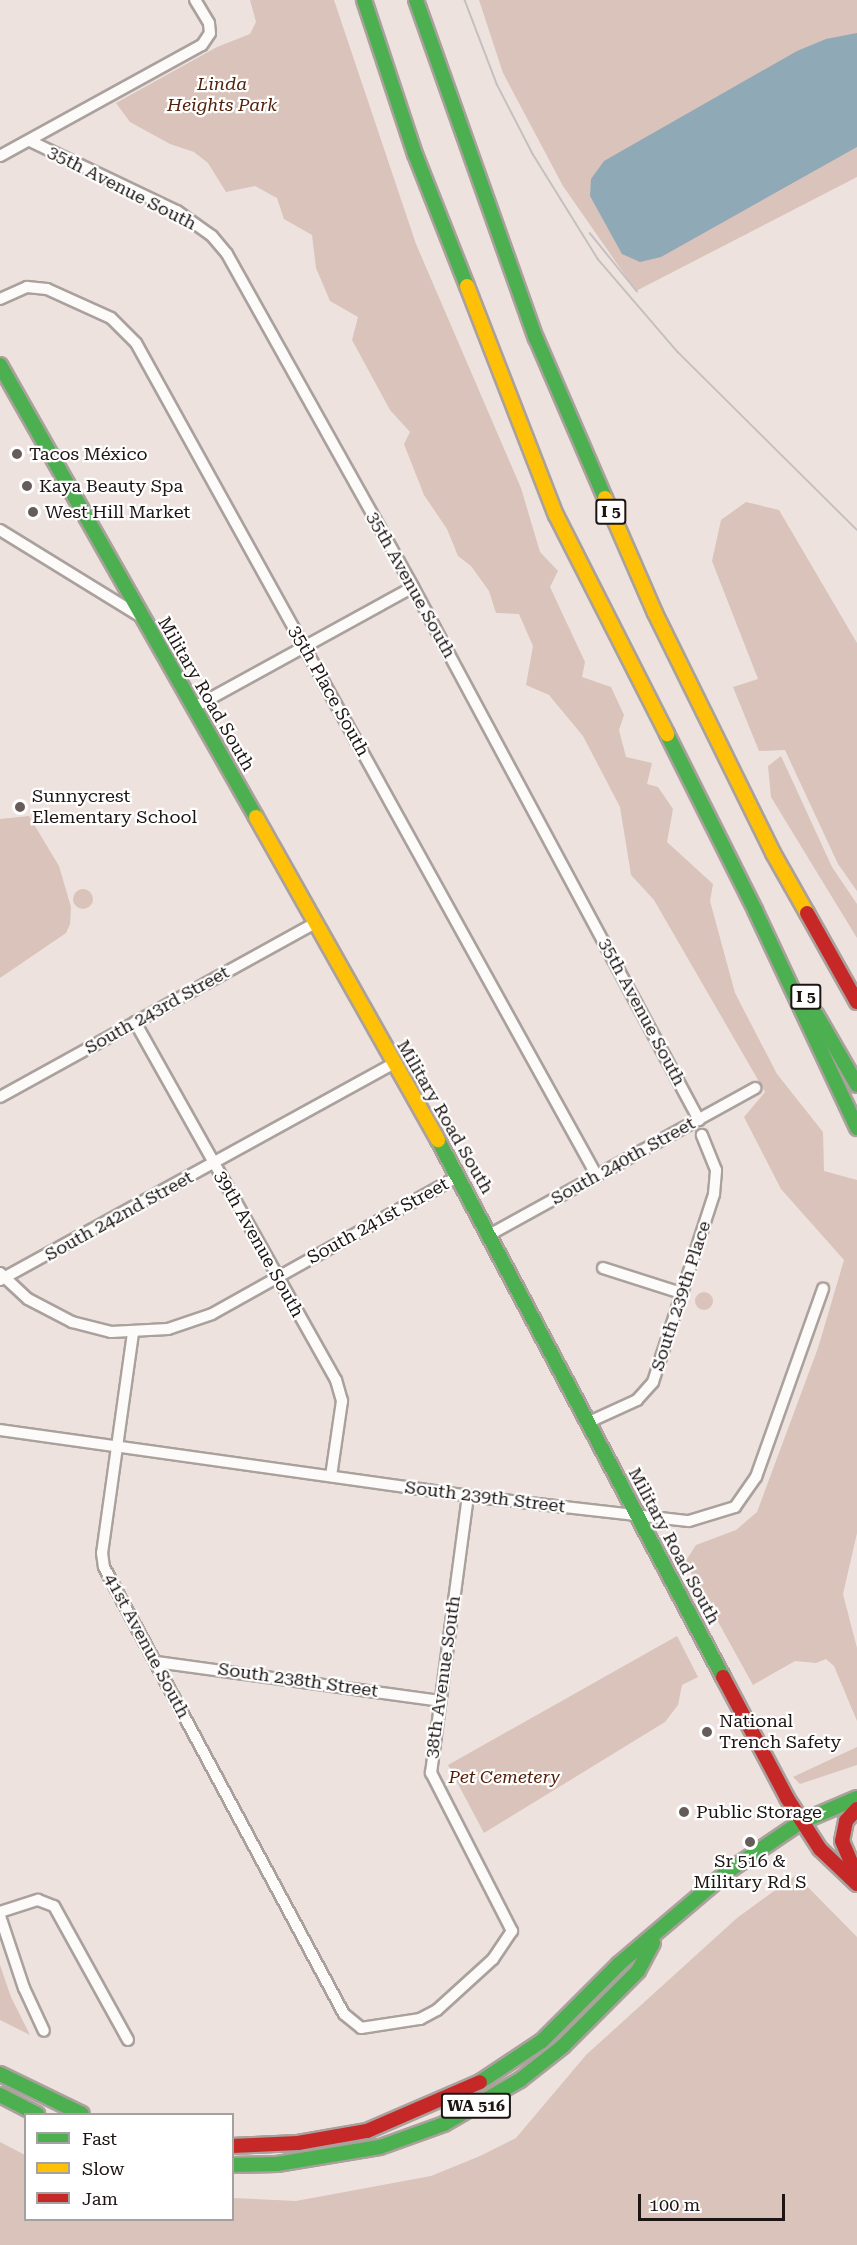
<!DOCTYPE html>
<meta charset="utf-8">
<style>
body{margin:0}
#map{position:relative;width:857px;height:2245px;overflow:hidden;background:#eee2de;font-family:"Roboto Serif",serif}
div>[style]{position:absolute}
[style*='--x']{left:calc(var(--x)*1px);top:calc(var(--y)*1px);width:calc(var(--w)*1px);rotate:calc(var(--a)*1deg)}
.green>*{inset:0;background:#d9c3bb}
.round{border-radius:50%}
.water>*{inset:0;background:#90a9b7}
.roads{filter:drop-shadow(2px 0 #aaa19d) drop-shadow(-2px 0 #aaa19d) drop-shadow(0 2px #aaa19d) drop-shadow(0 -2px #aaa19d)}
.street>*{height:10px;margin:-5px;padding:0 5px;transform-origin:5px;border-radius:5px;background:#fcfbfa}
.fast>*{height:14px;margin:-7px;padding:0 7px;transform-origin:7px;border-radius:7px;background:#4caf50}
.slow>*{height:14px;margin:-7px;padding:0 7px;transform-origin:7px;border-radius:7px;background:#ffc107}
.jam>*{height:14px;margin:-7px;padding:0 7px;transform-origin:7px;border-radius:7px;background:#c62828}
.tram>*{height:1.5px;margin:-0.75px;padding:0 0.75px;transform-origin:0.75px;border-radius:0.75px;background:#c4c0bf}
.dots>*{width:16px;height:16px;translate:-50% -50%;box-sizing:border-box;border:3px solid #fff;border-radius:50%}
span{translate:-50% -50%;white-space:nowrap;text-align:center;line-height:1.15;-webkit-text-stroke:4.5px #fff;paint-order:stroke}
.shield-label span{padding:2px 4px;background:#fff;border:2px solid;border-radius:4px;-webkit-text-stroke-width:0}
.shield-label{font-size:16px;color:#1d1513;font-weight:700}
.park-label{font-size:18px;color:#552009;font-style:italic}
.street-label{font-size:18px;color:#1d1513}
.poi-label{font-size:18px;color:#1d1513}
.left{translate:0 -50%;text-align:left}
.legend{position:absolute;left:24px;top:2113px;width:210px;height:108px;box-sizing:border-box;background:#fff;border:2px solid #a5a1a1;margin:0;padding:8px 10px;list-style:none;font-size:18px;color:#1d1513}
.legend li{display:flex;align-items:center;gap:12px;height:30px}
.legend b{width:30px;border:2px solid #a5a1a1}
.scale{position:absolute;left:638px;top:2194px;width:147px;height:27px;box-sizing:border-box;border:3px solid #1d1513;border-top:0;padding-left:8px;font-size:18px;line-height:21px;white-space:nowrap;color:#1d1513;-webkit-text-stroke:4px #fff;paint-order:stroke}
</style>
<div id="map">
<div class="green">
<i style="clip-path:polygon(250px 0,334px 0,416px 244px,521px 488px,540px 552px,558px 571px,550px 587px,585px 662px,582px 677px,611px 687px,624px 715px,619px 730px,626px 757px,652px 763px,647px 784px,658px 787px,673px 809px,667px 842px,713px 884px,710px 901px,735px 993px,777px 1074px,823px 1132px,824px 1171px,857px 1180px,857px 1533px,843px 1594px,857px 1648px,857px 1721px,834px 1666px,826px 1659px,816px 1663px,795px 1661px,753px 1685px,685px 1562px,696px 1545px,736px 1530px,757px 1512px,818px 1348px,844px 1260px,781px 1189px,744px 1117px,765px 1092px,654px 900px,631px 875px,620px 807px,583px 736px,549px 695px,526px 685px,533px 646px,519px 614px,496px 613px,489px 591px,471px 566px,458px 556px,447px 529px,424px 495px,404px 444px,410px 432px,390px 410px,352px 340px,358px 317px,330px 301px,316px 268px,312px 235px,284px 219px,277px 198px,255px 186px,226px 192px,208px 163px,194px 152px,170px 144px,130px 122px,116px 103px,217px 47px,250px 34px,256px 22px)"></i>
<i style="clip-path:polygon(479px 0,857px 0,857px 177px,636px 291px,563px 186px,503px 73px)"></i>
<i style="clip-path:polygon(746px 502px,779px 510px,857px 643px,857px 891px,838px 864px,785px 750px,759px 751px,733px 687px,758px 679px,712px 561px,721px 520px)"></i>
<i style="clip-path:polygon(781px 756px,832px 867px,857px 904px,857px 938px,771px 797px,768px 766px)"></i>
<i style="clip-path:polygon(29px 816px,59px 866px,71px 907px,70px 924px,66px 933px,0 978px,0 819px)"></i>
<i class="round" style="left:73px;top:889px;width:20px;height:20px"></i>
<i class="round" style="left:695px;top:1292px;width:18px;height:18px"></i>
<i style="clip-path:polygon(677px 1636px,698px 1677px,682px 1685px,678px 1705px,665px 1722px,484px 1833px,448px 1765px)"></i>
<i style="clip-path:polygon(857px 1747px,857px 1765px,800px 1784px,793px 1777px)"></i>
<i style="clip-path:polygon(796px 1875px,857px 1937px,857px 2245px,0 2245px,0 2142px,25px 2155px,26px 2220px,232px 2220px,233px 2198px,296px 2201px,431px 2176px,480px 2156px,516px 2138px,586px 2055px,737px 1918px)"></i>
<i style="clip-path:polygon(0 1965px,11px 1997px,30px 2035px,0 2020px)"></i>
</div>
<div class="water">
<i style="clip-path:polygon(857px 33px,857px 147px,661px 257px,640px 262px,622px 254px,590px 196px,591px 179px,604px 161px,797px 51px,826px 39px)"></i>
</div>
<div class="roads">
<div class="street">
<i style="--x:30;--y:141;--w:163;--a:25.5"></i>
<i style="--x:177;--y:211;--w:43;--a:35.5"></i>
<i style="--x:212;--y:236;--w:23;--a:50"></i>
<i style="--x:227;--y:254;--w:381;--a:60.8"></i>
<i style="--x:413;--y:587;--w:605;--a:61.78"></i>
<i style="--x:0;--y:156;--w:230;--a:-28.8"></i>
<i style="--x:202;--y:45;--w:14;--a:-56"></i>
<i style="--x:210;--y:33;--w:10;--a:-96"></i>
<i style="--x:209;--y:23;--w:27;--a:-121"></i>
<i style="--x:0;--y:299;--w:30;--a:-24"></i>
<i style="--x:27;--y:287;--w:20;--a:6"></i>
<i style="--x:47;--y:289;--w:70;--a:24.4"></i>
<i style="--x:111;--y:318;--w:35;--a:45"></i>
<i style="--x:136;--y:343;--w:952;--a:61.04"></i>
<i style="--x:0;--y:530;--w:164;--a:31.6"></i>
<i style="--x:193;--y:708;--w:251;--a:-28.8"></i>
<i style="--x:135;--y:1022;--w:411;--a:60.7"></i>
<i style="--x:336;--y:1380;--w:22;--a:74"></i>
<i style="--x:342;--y:1401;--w:76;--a:98.3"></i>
<i style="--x:0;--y:1097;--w:359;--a:-28.9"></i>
<i style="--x:491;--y:1234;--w:302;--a:-28.9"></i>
<i style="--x:603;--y:1268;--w:82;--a:17.8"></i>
<i style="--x:0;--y:1273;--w:38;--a:43"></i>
<i style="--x:28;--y:1299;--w:50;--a:27.6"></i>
<i style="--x:72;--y:1322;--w:40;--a:14.4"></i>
<i style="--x:111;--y:1332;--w:57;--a:-3"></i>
<i style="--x:168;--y:1329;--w:46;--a:-18.8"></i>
<i style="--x:212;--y:1314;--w:283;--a:-29.2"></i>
<i style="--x:0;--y:1280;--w:450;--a:-28.8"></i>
<i style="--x:133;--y:1333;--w:222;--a:98"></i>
<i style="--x:102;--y:1553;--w:14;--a:82"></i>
<i style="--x:104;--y:1567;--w:507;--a:61.77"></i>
<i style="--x:344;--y:2014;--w:22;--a:39"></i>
<i style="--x:361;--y:2028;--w:60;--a:-8.7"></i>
<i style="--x:420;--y:2019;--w:19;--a:-28"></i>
<i style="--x:437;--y:2010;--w:76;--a:-42.3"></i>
<i style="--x:493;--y:1959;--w:34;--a:-56"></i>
<i style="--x:512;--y:1931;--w:178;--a:-117.1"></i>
<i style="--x:431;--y:1773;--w:279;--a:-82.4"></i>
<i style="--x:589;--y:1422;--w:53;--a:-24.6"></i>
<i style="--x:637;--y:1400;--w:24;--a:-48"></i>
<i style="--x:653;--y:1382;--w:198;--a:-72"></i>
<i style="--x:714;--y:1194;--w:24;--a:-85"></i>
<i style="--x:716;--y:1170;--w:38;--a:-112"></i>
<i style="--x:0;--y:1430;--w:473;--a:8"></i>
<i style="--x:468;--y:1496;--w:222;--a:6.5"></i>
<i style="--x:689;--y:1521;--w:48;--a:-16.9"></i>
<i style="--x:735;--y:1507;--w:37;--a:-55"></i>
<i style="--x:756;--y:1477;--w:200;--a:-70.4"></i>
<i style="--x:156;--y:1662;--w:287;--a:7.8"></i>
<i style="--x:0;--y:1912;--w:40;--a:-18"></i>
<i style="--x:38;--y:1900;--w:17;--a:21"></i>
<i style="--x:54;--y:1906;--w:153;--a:61.1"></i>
<i style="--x:0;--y:1916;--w:76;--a:71.6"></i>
<i style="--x:24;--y:1988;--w:47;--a:65.1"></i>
</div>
<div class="fast">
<i style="--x:364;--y:0;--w:162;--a:71.7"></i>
<i style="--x:415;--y:154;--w:142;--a:68.5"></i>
<i style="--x:416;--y:0;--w:359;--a:70.5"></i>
<i style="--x:536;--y:338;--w:174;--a:66.7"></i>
<i style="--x:0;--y:365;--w:519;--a:60.47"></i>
<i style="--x:667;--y:734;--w:197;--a:63.4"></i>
<i style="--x:755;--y:910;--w:241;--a:64.9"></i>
<i style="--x:816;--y:1014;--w:82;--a:60"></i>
<i style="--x:438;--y:1140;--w:608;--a:62.04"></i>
<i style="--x:0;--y:2074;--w:91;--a:26"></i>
<i style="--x:480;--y:2082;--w:74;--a:-33.5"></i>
<i style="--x:542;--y:2041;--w:109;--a:-45"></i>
<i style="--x:619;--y:1964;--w:145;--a:-40.3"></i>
<i style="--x:730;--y:1870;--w:86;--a:-34.1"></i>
<i style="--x:801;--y:1822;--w:61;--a:-23.2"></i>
<i style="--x:0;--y:2095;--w:42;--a:27.2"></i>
<i style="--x:232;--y:2165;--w:45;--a:-1.3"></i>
<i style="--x:277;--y:2164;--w:104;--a:-9.4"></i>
<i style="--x:380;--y:2147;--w:68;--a:-19.8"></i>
<i style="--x:444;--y:2124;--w:88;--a:-30.1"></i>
<i style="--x:520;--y:2080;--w:55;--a:-38.3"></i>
<i style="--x:563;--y:2046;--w:106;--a:-45"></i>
<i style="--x:638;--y:1971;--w:32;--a:-62"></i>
</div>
<div class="slow">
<i style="--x:467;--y:286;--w:246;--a:68.8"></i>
<i style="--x:556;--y:515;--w:246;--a:63.1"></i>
<i style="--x:605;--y:498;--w:125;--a:66.5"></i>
<i style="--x:655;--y:613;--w:267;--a:63.8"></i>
<i style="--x:773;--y:853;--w:69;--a:60.5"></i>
<i style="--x:256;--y:817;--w:371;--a:60.6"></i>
</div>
<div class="jam">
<i style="--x:807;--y:913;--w:102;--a:60.7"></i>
<i style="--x:723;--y:1677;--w:137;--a:62.1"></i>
<i style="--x:787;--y:1798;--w:61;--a:57.1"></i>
<i style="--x:820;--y:1849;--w:51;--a:43.4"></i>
<i style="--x:857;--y:1809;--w:16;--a:133"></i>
<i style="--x:846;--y:1821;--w:20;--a:101"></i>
<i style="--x:842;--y:1841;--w:38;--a:67"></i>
<i style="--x:232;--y:2146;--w:66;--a:-2.6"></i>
<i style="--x:298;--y:2143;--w:70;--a:-9.9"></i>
<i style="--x:367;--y:2131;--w:123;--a:-23.4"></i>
</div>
</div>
<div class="tram">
<i style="--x:465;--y:0;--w:90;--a:69.1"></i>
<i style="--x:497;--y:84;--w:79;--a:62.8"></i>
<i style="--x:533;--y:154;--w:123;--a:58.2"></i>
<i style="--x:598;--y:259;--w:123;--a:49.3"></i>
<i style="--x:678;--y:352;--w:252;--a:44.8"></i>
<i style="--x:590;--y:233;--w:75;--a:51"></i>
</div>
<div class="dots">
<i style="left:17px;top:454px;background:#665d5a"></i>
<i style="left:27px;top:486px;background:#665d5a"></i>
<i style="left:33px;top:512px;background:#665d5a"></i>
<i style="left:20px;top:807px;background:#665d5a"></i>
<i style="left:707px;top:1732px;background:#665d5a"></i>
<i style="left:684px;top:1812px;background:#665d5a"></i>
<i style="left:750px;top:1842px;background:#665d5a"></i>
</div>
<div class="shield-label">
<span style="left:611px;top:512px">I 5</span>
<span style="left:806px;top:997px">I 5</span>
<span style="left:476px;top:2106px">WA 516</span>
</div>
<div class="park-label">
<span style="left:222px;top:95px">Linda<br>Heights Park</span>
<span style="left:504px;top:1777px">Pet Cemetery</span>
</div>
<div class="street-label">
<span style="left:122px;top:188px;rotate:27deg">35th Avenue South</span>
<span style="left:411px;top:585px;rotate:61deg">35th Avenue South</span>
<span style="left:329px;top:691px;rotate:61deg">35th Place South</span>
<span style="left:206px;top:694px;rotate:60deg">Military Road South</span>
<span style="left:157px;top:1010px;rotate:-29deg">South 243rd Street</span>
<span style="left:642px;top:1012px;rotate:62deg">35th Avenue South</span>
<span style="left:445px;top:1117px;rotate:60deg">Military Road South</span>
<span style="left:623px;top:1161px;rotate:-29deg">South 240th Street</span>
<span style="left:119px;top:1216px;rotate:-29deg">South 242nd Street</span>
<span style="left:378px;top:1221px;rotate:-29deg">South 241st Street</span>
<span style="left:259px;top:1244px;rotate:61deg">39th Avenue South</span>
<span style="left:681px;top:1296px;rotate:-72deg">South 239th Place</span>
<span style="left:485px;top:1497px;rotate:7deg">South 239th Street</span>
<span style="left:674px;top:1546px;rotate:62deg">Military Road South</span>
<span style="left:147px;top:1646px;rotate:62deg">41st Avenue South</span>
<span style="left:443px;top:1677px;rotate:-82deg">38th Avenue South</span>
<span style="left:298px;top:1680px;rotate:8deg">South 238th Street</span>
</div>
<div class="poi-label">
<span class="left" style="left:29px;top:454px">Tacos México</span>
<span class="left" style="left:39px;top:486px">Kaya Beauty Spa</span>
<span class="left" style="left:45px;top:512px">West Hill Market</span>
<span class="left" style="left:32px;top:807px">Sunnycrest<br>Elementary School</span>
<span class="left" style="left:719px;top:1732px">National<br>Trench Safety</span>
<span class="left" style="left:696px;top:1812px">Public Storage</span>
<span style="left:750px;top:1872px">Sr 516 &amp;<br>Military Rd S</span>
</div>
<ul class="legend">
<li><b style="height:8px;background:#4caf50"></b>Fast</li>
<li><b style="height:8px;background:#ffc107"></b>Slow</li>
<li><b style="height:8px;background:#c62828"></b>Jam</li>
</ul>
<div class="scale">100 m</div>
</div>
